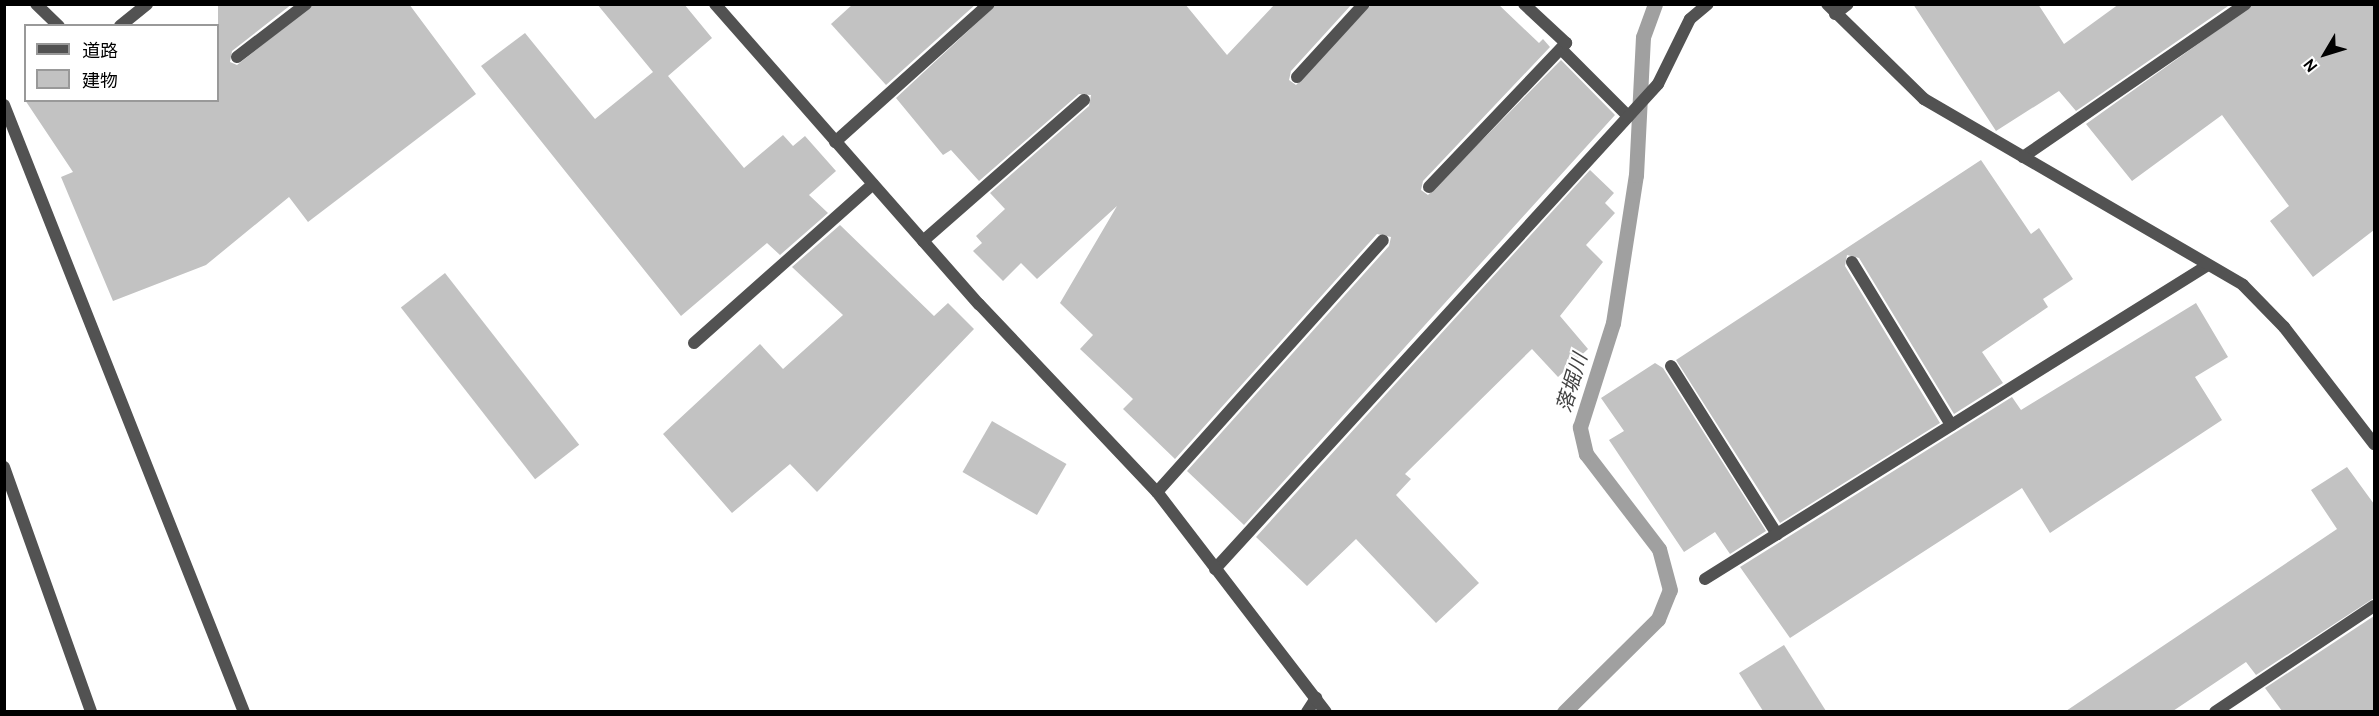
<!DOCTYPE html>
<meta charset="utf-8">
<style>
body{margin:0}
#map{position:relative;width:2379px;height:716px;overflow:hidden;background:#fff;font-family:Cabin,"Noto Sans JP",sans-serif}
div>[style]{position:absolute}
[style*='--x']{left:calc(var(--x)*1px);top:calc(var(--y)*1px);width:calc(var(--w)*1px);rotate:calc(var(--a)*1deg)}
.stream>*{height:15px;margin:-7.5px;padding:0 7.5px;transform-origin:7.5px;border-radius:7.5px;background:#a0a0a0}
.building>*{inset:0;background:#c2c2c2;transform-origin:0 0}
.service>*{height:12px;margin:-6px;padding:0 6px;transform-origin:6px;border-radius:6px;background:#525252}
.minor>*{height:12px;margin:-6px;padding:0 6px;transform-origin:6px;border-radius:6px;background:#525252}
.tertiary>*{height:12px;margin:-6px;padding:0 6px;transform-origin:6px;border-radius:6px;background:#525252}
span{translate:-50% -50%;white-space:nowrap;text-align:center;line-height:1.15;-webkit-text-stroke:4.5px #fff;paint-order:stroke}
.water-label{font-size:20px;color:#414141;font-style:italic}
.frame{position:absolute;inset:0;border:6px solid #000;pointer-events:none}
.legend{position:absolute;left:24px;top:24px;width:195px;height:78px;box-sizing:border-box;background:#fff;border:2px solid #999;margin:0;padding:8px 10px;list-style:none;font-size:18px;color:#000}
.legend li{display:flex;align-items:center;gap:12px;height:30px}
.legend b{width:30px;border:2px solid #999}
.north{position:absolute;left:2295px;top:24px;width:60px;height:60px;-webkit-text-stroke:4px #fff;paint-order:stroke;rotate:232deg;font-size:16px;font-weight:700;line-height:24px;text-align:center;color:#000}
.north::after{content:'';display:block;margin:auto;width:21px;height:27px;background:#000;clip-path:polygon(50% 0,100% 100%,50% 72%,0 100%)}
</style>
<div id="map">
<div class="stream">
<i style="--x:1564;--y:712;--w:132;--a:-44.7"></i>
<i style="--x:1658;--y:619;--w:31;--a:-68"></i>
<i style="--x:1670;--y:590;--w:42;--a:-105"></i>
<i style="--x:1659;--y:549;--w:120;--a:-127.5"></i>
<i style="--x:1586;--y:454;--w:28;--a:-103"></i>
<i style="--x:1580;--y:427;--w:109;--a:-72.4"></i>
<i style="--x:1613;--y:323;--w:150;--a:-81.2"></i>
<i style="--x:1636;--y:175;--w:138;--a:-87.1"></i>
<i style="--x:1643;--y:37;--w:35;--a:-70"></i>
</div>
<div class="building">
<i style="clip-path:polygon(218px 4px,292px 4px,232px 51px,230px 62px,237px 65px,314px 4px,409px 4px,476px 94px,308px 222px,289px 197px,206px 265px,113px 301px,61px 177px,73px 172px,25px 100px,218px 100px)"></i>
<i style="clip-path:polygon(597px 4px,684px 4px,712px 38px,668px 76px,744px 168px,783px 135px,793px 146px,805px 136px,836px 171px,809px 195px,828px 213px,780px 255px,767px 243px,681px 316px,481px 66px,525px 33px,595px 119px,653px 72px)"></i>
<i style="clip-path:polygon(853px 4px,976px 4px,886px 85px,831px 24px)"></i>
<i style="clip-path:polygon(997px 4px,1185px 4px,1227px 55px,1275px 4px,1352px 4px,1291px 71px,1289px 80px,1296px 85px,1372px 4px,1498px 4px,1539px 43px,1543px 39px,1550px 47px,1423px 181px,1421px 190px,1428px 195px,1561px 60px,1615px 115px,1244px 525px,1187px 471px,1389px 246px,1391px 237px,1377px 234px,1175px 459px,1123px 409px,1133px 399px,1080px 349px,1093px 335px,1060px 303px,1117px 206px,1037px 279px,1021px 263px,1003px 281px,973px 251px,982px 243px,976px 236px,1005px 209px,990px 193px,1089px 106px,1091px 95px,1079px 94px,979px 181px,951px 150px,943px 155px,896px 98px)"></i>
<i style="clip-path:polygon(1913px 4px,2038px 4px,2064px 44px,2119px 4px,2231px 4px,2076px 111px,2059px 91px,1996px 131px)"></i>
<i style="clip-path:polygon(2254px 4px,2374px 4px,2374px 230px,2313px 277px,2270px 221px,2289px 206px,2222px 115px,2132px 181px,2086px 124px)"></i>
<i style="clip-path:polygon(1981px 160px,2031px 234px,2039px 228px,2073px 279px,2043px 299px,2048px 307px,1982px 352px,2003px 383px,1954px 414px,1859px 258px,1847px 255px,1845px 266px,1940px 423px,1780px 523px,1676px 360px)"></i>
<i style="clip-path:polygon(1590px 170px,1614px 193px,1605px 203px,1615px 213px,1586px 245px,1603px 262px,1560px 316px,1588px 349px,1558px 377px,1532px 349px,1405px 474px,1411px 479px,1396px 495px,1479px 583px,1436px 623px,1356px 539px,1307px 586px,1256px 537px)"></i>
<i style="clip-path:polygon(840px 225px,934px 316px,948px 303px,974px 329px,817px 492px,790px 464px,732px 513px,663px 434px,760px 344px,783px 369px,843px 315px,792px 267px)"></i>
<i style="left:445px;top:273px;width:218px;height:56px;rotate:52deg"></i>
<i style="clip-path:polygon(2196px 303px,2228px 357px,2195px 377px,2222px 420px,2050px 533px,2022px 488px,1790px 638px,1740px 567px,2012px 397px,2021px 410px)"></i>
<i style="clip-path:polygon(1655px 363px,1663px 368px,1766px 531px,1730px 554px,1715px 532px,1684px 552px,1609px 440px,1624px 431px,1601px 398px)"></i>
<i style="left:992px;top:421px;width:86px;height:59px;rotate:30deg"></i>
<i style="clip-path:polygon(2347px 467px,2374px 504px,2374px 598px,2256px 675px,2246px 662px,2173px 711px,2066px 711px,2337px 529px,2311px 490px)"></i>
<i style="clip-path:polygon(2374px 616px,2374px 711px,2282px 711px,2265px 688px)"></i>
<i style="clip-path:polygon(1784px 645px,1826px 711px,1763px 711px,1739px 673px)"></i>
</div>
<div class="service">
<i style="--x:1835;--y:14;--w:16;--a:-38"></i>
<i style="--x:1561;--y:49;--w:95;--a:45"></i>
<i style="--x:1297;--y:77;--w:99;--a:-47.5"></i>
<i style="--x:835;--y:142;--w:207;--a:-41.9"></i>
<i style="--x:923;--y:241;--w:214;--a:-41.2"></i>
<i style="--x:1852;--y:262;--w:191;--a:58.7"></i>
<i style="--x:694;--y:343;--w:239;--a:-41.6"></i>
<i style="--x:1671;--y:366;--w:199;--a:57.8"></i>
<i style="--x:1215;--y:569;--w:657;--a:-47.59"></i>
<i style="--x:1658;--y:84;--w:72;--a:-63.8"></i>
<i style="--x:1690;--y:19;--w:23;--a:-40"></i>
<i style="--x:1705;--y:579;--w:593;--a:-31.97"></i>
<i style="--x:1307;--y:712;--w:17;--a:-57"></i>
<i style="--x:2215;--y:712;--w:191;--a:-33.7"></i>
</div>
<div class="minor">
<i style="--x:36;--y:4;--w:32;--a:44"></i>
<i style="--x:715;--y:4;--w:400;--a:48.7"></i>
<i style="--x:979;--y:304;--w:259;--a:46.6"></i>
<i style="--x:1157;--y:492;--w:277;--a:52.5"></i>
<i style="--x:120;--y:26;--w:35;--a:-39"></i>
<i style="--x:237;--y:57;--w:87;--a:-37.5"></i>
<i style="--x:4;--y:105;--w:653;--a:68.43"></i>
<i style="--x:2023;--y:157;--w:270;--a:-34.5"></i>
<i style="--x:1429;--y:187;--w:199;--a:-46.4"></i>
<i style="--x:1566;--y:43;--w:57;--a:-137.1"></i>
<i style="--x:1157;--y:492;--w:338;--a:-48.1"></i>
</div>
<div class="tertiary">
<i style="--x:1827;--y:4;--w:136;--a:44.4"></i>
<i style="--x:1924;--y:99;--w:369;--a:30.2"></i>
<i style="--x:2243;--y:285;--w:59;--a:45.7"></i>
<i style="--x:2284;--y:327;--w:148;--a:52.4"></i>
<i style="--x:4;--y:467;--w:260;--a:70.4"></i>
</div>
<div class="water-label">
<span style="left:1572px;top:383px;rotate:-73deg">落堀川</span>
</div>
<div class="frame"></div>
<ul class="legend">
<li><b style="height:8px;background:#525252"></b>道路</li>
<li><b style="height:16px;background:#c2c2c2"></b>建物</li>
</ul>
<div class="north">N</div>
</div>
